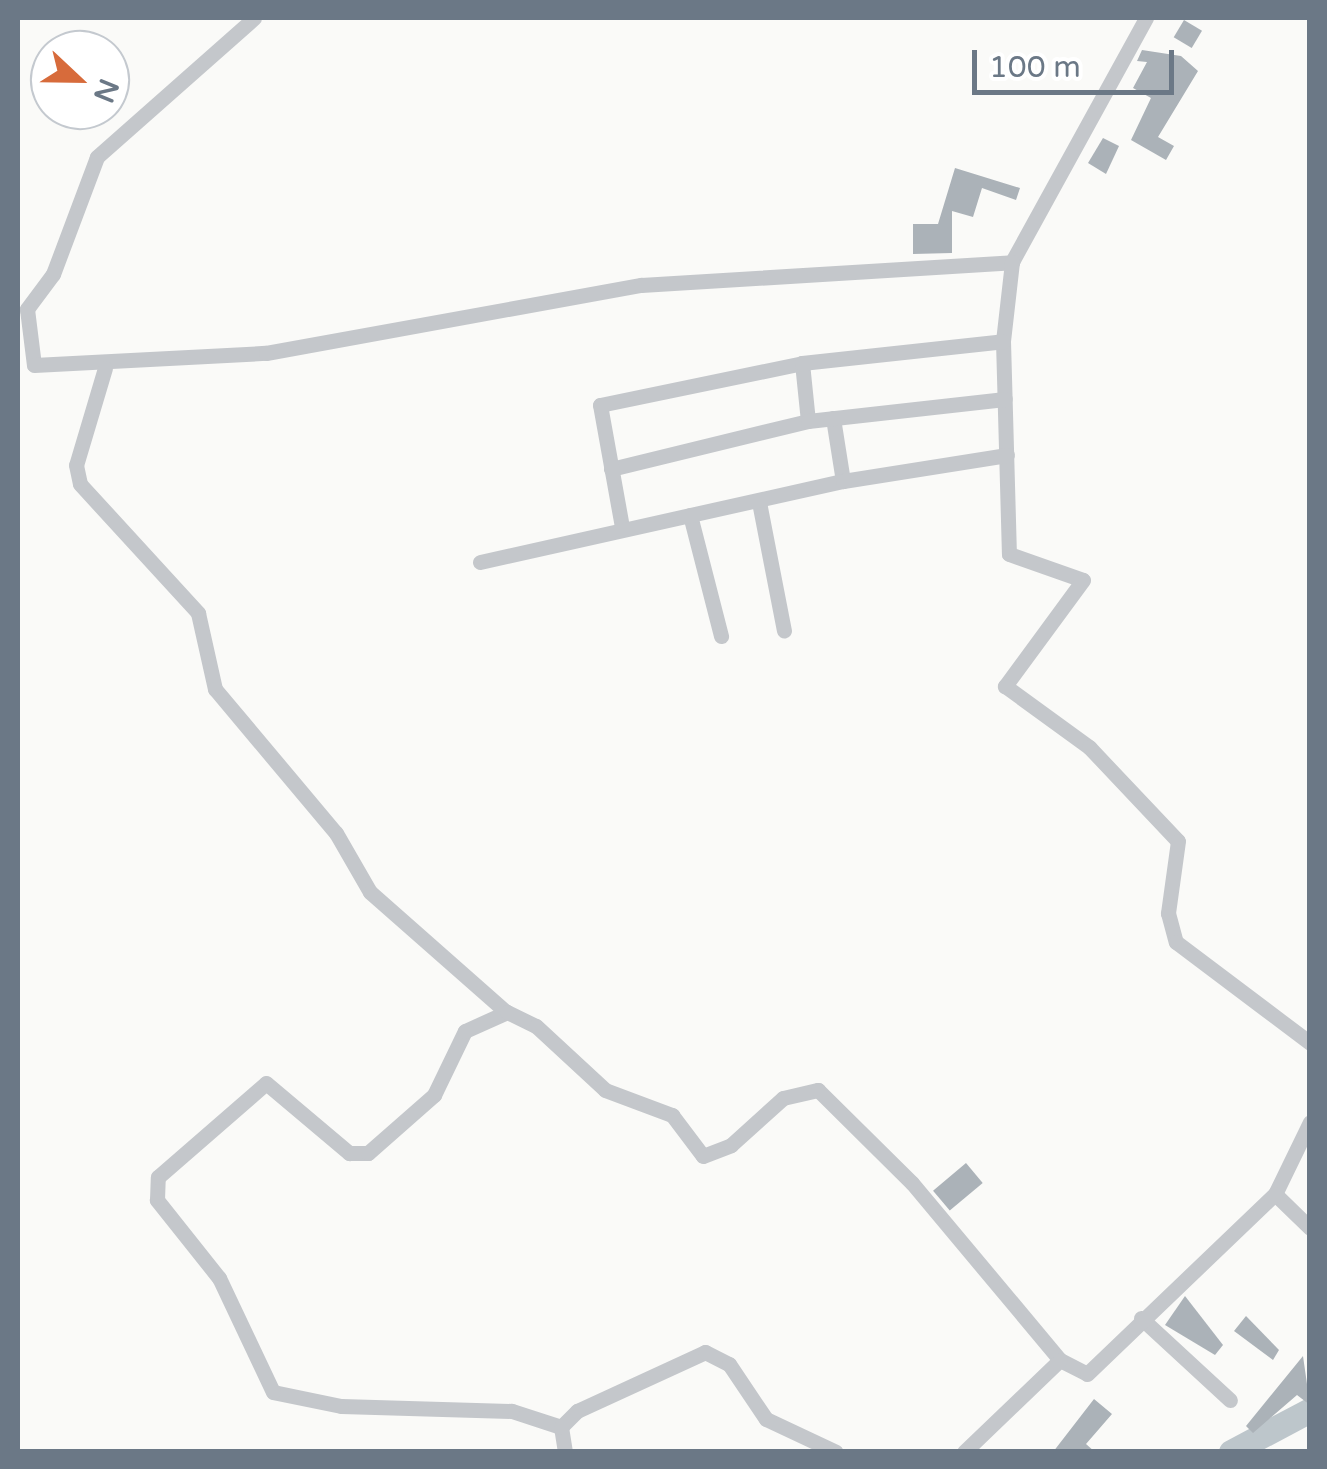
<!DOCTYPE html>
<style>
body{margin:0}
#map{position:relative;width:1327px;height:1469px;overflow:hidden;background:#fafaf8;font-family:"Varela Round",sans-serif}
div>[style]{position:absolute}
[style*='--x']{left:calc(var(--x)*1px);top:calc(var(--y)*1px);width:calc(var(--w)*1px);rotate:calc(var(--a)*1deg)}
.river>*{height:25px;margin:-12.5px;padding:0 12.5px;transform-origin:12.5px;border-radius:12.5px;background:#bdc6cb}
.building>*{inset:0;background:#abb2b8;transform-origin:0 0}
.minor>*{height:15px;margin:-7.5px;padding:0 7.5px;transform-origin:7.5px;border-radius:7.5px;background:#c4c7cb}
span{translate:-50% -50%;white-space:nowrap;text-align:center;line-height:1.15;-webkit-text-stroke:10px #fff;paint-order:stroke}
.frame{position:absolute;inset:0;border:20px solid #6b7886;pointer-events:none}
.north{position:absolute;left:30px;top:30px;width:100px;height:100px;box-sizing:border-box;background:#fff;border:2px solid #c4c9cf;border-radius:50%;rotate:112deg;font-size:28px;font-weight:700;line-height:40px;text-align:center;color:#6b7886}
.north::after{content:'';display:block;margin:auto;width:35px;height:45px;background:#d76b3b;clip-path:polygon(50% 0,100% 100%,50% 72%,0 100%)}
.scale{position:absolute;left:972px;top:50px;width:202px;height:45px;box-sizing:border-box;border:5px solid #6b7886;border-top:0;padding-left:12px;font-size:30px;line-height:35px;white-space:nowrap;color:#6b7886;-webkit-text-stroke:8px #fff;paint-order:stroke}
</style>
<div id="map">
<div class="river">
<i style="--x:1231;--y:1452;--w:89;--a:-28"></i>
</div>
<div class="building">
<i style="left:1184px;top:20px;width:21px;height:20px;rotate:31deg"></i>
<i style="clip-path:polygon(1142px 50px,1181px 56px,1198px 71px,1158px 137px,1174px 146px,1166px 160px,1131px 140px,1151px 98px,1133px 88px,1147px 62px,1137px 61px)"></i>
<i style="clip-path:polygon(1103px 138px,1119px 146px,1106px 174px,1088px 163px)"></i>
<i style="clip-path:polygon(955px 168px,1020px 188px,1016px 200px,982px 188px,973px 217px,952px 211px,952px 253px,913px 254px,913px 224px,938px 224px)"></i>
<i style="left:966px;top:1163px;width:26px;height:43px;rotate:50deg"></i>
<i style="clip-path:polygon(1185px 1296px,1223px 1345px,1215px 1355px,1165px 1325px)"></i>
<i style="clip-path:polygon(1246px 1316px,1279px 1350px,1273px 1360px,1234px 1331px)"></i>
<i style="clip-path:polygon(1303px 1356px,1310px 1405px,1297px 1395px,1253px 1433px,1246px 1426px)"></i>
<i style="clip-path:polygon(1094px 1399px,1112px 1414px,1086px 1444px,1095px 1452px,1053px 1452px)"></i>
</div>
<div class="minor">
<i style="--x:254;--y:18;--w:210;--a:138.5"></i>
<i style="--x:97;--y:157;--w:125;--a:110.6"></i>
<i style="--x:53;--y:274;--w:44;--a:126.6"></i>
<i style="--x:27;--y:309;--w:56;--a:82.9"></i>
<i style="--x:34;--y:365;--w:232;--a:-3"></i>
<i style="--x:266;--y:353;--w:381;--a:-10.3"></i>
<i style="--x:641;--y:285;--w:372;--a:-3.5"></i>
<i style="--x:1146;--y:18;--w:278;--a:118.8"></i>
<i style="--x:1012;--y:262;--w:80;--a:96.5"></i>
<i style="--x:1003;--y:341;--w:213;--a:88.4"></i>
<i style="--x:1009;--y:554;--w:78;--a:19.4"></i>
<i style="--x:1083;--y:580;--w:132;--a:126.3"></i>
<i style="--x:1005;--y:686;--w:104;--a:36"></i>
<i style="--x:1089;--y:747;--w:129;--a:46.6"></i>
<i style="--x:1178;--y:841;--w:73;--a:97.9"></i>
<i style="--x:1168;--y:913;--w:30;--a:75"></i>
<i style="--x:1176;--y:942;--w:168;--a:37"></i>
<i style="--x:802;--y:363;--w:58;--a:84.1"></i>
<i style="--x:105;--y:368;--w:101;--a:106.6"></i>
<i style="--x:76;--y:465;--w:19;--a:78"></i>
<i style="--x:80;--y:484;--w:175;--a:47.5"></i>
<i style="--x:198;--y:613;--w:78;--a:77.4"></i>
<i style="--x:215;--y:689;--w:188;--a:50"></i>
<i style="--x:336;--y:833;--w:68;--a:60"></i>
<i style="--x:370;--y:892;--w:181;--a:41.4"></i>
<i style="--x:833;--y:418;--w:64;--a:81"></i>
<i style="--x:611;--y:469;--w:203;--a:-13.7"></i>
<i style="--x:808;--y:421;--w:198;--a:-6.4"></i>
<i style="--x:759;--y:502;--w:131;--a:79"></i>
<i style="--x:690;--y:515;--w:125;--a:75.6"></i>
<i style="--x:622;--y:527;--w:124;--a:-100.2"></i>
<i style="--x:600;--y:405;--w:206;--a:-11.7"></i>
<i style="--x:802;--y:363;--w:202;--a:-6.2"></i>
<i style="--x:480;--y:562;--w:372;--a:-12.6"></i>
<i style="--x:843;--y:481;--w:166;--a:-9"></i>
<i style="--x:1310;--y:1122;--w:80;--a:115.9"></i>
<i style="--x:1275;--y:1194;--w:49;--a:44.2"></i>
<i style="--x:1141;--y:1318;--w:121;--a:42.7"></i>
<i style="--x:561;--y:1427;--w:52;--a:-161.9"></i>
<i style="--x:512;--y:1411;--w:171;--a:-178.3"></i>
<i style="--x:341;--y:1406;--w:69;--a:-168.4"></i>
<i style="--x:273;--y:1392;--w:126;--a:-115.3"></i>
<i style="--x:219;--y:1278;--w:100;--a:-128.5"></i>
<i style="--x:157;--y:1200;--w:23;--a:-88"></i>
<i style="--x:158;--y:1177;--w:143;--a:-41"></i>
<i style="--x:266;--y:1083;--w:109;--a:40.1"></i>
<i style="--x:349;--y:1153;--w:19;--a:0"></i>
<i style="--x:368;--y:1153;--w:88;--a:-41.3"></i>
<i style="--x:434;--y:1095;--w:71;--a:-64.2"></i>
<i style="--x:465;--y:1031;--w:46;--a:-24.3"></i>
<i style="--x:507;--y:1012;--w:32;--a:26"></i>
<i style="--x:536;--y:1026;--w:94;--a:42.8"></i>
<i style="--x:605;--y:1090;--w:72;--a:20.5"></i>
<i style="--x:672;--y:1115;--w:51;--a:52.9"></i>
<i style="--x:703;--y:1156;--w:30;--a:-21"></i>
<i style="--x:731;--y:1145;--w:70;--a:-42.1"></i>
<i style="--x:783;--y:1098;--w:36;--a:-13"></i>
<i style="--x:818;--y:1090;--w:132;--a:44.7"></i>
<i style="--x:912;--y:1183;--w:231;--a:50.1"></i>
<i style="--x:1060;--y:1360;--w:30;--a:27"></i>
<i style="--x:1087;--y:1374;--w:260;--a:-43.8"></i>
<i style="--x:565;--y:1452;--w:25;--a:-99"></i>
<i style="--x:561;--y:1427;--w:23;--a:-45"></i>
<i style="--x:577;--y:1411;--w:141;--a:-24.7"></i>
<i style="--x:705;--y:1352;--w:27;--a:27"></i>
<i style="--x:729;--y:1364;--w:66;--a:56.1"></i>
<i style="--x:766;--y:1419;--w:77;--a:25.2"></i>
<i style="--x:964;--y:1452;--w:133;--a:-43.8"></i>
</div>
<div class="frame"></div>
<div class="north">N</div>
<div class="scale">100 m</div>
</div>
